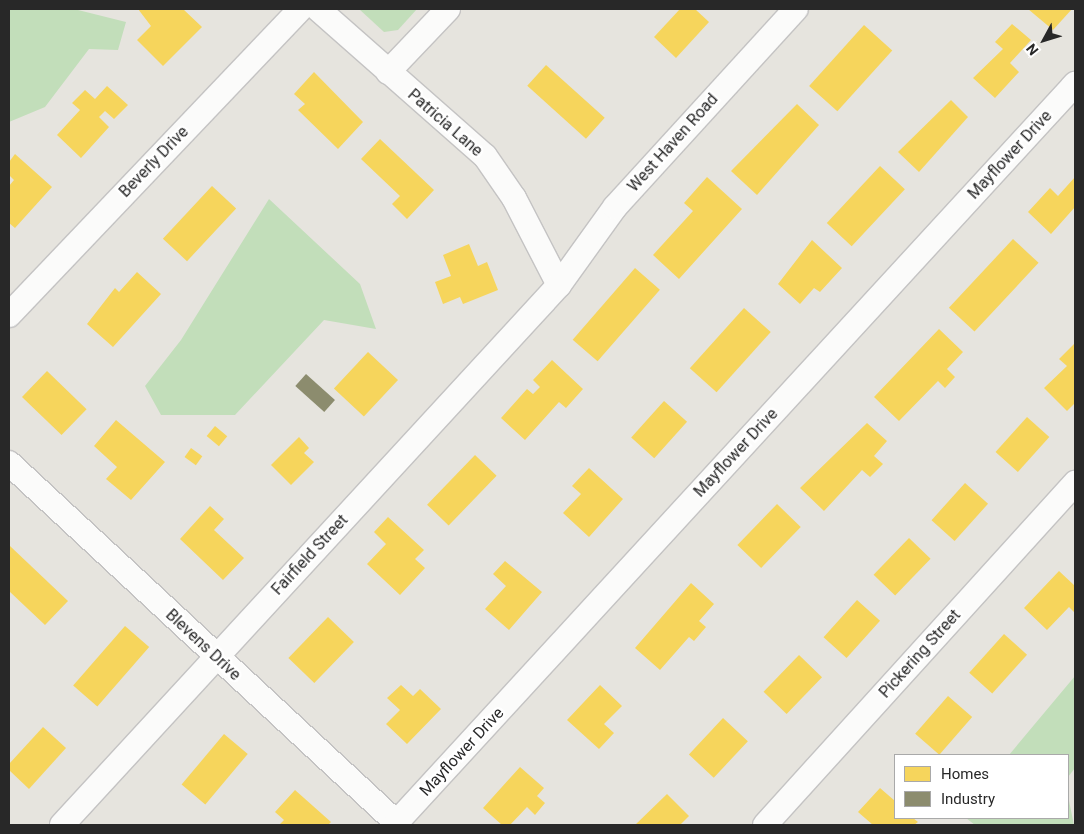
<!DOCTYPE html>
<style>
body{margin:0}
#map{position:relative;width:1084px;height:834px;overflow:hidden;background:#e6e4de;font-family:Roboto,sans-serif}
div>[style]{position:absolute}
[style*='--x']{left:calc(var(--x)*1px);top:calc(var(--y)*1px);width:calc(var(--w)*1px);rotate:calc(var(--a)*1deg)}
.green>*{inset:0;background:#c2deba}
.homes>*{inset:0;background:#f6d55c;transform-origin:0 0}
.industry>*{inset:0;background:#8c8c6e;transform-origin:0 0}
.roads{filter:drop-shadow(1px 0 #c4c3c3) drop-shadow(-1px 0 #c4c3c3) drop-shadow(0 1px #c4c3c3) drop-shadow(0 -1px #c4c3c3)}
.minor>*{height:24px;margin:-12px;padding:0 12px;transform-origin:12px;border-radius:12px;background:#fbfbfa}
span{translate:-50% -50%;white-space:nowrap;text-align:center;line-height:1.15;-webkit-text-stroke:5px #fff;paint-order:stroke}
.street-label{font-size:16px;color:#282828}
.frame{position:absolute;inset:0;border:10px solid #282828;pointer-events:none}
.legend{position:absolute;left:894px;top:754px;width:175px;height:65px;box-sizing:border-box;background:#fff;border:1px solid #a9a9a9;margin:0;padding:6px 9px;list-style:none;font-size:15px;color:#282828}
.legend li{display:flex;align-items:center;gap:10px;height:25px}
.legend b{width:25px;border:1px solid #a9a9a9}
.north{position:absolute;left:1019px;top:15px;width:50px;height:50px;-webkit-text-stroke:4px #fff;paint-order:stroke;rotate:231deg;font-size:14px;font-weight:700;line-height:20px;text-align:center;color:#282828}
.north::after{content:'';display:block;margin:auto;width:18px;height:22px;background:#282828;clip-path:polygon(50% 0,100% 100%,50% 72%,0 100%)}
</style>
<div id="map">
<div class="green">
<i style="clip-path:polygon(9px 9px,74px 9px,126px 22px,118px 50px,89px 49px,45px 107px,9px 122px)"></i>
<i style="clip-path:polygon(359px 9px,417px 9px,398px 30px,384px 32px)"></i>
<i style="clip-path:polygon(269px 199px,360px 284px,376px 329px,324px 320px,235px 415px,161px 415px,145px 386px,181px 340px)"></i>
<i style="clip-path:polygon(1075px 676px,1075px 768px,1068px 777px,1068px 755px,1009px 755px)"></i>
<i style="clip-path:polygon(1068px 796px,1074px 825px,975px 825px,966px 818px,1068px 818px)"></i>
</div>
<div class="homes">
<i style="clip-path:polygon(138px 9px,183px 9px,202px 27px,163px 66px,137px 40px,151px 26px)"></i>
<i style="clip-path:polygon(680px 9px,695px 9px,709px 22px,676px 58px,654px 37px)"></i>
<i style="clip-path:polygon(1028px 9px,1072px 9px,1053px 30px)"></i>
<i style="clip-path:polygon(1012px 24px,1031px 40px,1010px 63px,1019px 72px,995px 98px,973px 78px,1003px 49px,995px 42px)"></i>
<i style="left:864px;top:25px;width:38px;height:82px;rotate:42deg"></i>
<i style="left:546px;top:65px;width:79px;height:28px;rotate:42deg"></i>
<i style="clip-path:polygon(314px 72px,363px 122px,338px 149px,298px 110px,305px 104px,294px 94px)"></i>
<i style="clip-path:polygon(107px 86px,128px 105px,114px 119px,105px 111px,99px 117px,109px 127px,81px 158px,57px 135px,80px 110px,72px 103px,85px 90px,95px 99px)"></i>
<i style="clip-path:polygon(951px 100px,968px 117px,919px 172px,898px 152px)"></i>
<i style="clip-path:polygon(797px 104px,819px 125px,757px 195px,731px 171px)"></i>
<i style="clip-path:polygon(380px 139px,434px 190px,407px 219px,392px 204px,400px 196px,361px 159px)"></i>
<i style="clip-path:polygon(15px 154px,52px 187px,15px 228px,9px 223px,9px 186px,14px 180px,9px 175px,9px 162px)"></i>
<i style="left:880px;top:166px;width:34px;height:78px;rotate:43deg"></i>
<i style="clip-path:polygon(707px 177px,742px 209px,679px 279px,653px 255px,693px 211px,684px 203px)"></i>
<i style="clip-path:polygon(1075px 177px,1075px 207px,1051px 234px,1028px 212px,1050px 188px,1058px 196px)"></i>
<i style="left:212px;top:186px;width:33px;height:72px;rotate:43deg"></i>
<i style="left:1013px;top:239px;width:35px;height:94px;rotate:43deg"></i>
<i style="clip-path:polygon(812px 240px,842px 268px,820px 292px,814px 288px,800px 304px,778px 284px)"></i>
<i style="clip-path:polygon(469px 244px,478px 266px,487px 262px,498px 290px,463px 304px,460px 297px,443px 304px,435px 282px,451px 276px,443px 255px)"></i>
<i style="left:635px;top:268px;width:33px;height:95px;rotate:41deg"></i>
<i style="clip-path:polygon(137px 272px,161px 294px,113px 347px,87px 324px,115px 288px,119px 292px)"></i>
<i style="left:744px;top:308px;width:36px;height:81px;rotate:42deg"></i>
<i style="clip-path:polygon(939px 329px,963px 352px,947px 369px,955px 377px,945px 388px,938px 381px,899px 421px,874px 397px)"></i>
<i style="clip-path:polygon(1074px 344px,1075px 403px,1067px 411px,1044px 388px,1067px 366px,1059px 359px)"></i>
<i style="left:368px;top:352px;width:41px;height:50px;rotate:43deg"></i>
<i style="clip-path:polygon(552px 360px,583px 389px,566px 408px,559px 402px,525px 440px,501px 418px,527px 389px,533px 394px,540px 387px,533px 380px)"></i>
<i style="left:47px;top:371px;width:55px;height:36px;rotate:44deg"></i>
<i style="left:664px;top:401px;width:31px;height:49px;rotate:42deg"></i>
<i style="left:1027px;top:417px;width:30px;height:47px;rotate:42deg"></i>
<i style="clip-path:polygon(116px 420px,165px 462px,131px 500px,106px 479px,117px 467px,94px 446px)"></i>
<i style="clip-path:polygon(867px 423px,887px 441px,874px 456px,883px 464px,870px 477px,862px 470px,824px 511px,800px 488px)"></i>
<i style="left:215px;top:426px;width:16px;height:13px;rotate:40deg"></i>
<i style="clip-path:polygon(299px 437px,309px 448px,304px 453px,314px 462px,291px 485px,271px 465px)"></i>
<i style="left:191px;top:448px;width:14px;height:11px;rotate:36deg"></i>
<i style="left:475px;top:455px;width:30px;height:69px;rotate:44deg"></i>
<i style="clip-path:polygon(589px 468px,623px 499px,589px 537px,563px 513px,581px 494px,572px 486px)"></i>
<i style="left:965px;top:483px;width:31px;height:50px;rotate:42deg"></i>
<i style="left:777px;top:504px;width:33px;height:57px;rotate:44deg"></i>
<i style="clip-path:polygon(210px 506px,224px 519px,214px 530px,244px 558px,223px 580px,180px 539px)"></i>
<i style="clip-path:polygon(388px 517px,424px 550px,415px 559px,425px 568px,400px 595px,367px 564px,386px 544px,374px 532px)"></i>
<i style="left:909px;top:538px;width:30px;height:51px;rotate:44deg"></i>
<i style="clip-path:polygon(10px 546px,68px 601px,45px 625px,9px 591px)"></i>
<i style="clip-path:polygon(505px 561px,542px 592px,509px 630px,485px 609px,506px 586px,493px 574px)"></i>
<i style="clip-path:polygon(1059px 571px,1075px 586px,1075px 613px,1069px 607px,1047px 630px,1024px 608px)"></i>
<i style="clip-path:polygon(691px 583px,714px 604px,699px 621px,706px 627px,694px 641px,689px 637px,660px 670px,635px 648px)"></i>
<i style="left:857px;top:600px;width:31px;height:50px;rotate:42deg"></i>
<i style="left:328px;top:617px;width:36px;height:57px;rotate:44deg"></i>
<i style="left:125px;top:626px;width:32px;height:79px;rotate:41deg"></i>
<i style="left:1004px;top:634px;width:31px;height:52px;rotate:42deg"></i>
<i style="left:799px;top:655px;width:32px;height:51px;rotate:44deg"></i>
<i style="clip-path:polygon(401px 685px,413px 696px,420px 689px,441px 709px,407px 744px,386px 724px,400px 710px,387px 698px)"></i>
<i style="clip-path:polygon(600px 685px,622px 706px,604px 724px,614px 733px,599px 749px,567px 720px)"></i>
<i style="left:948px;top:696px;width:32px;height:50px;rotate:41deg"></i>
<i style="left:723px;top:718px;width:34px;height:50px;rotate:43deg"></i>
<i style="clip-path:polygon(43px 727px,66px 748px,29px 789px,9px 770px,9px 764px)"></i>
<i style="left:224px;top:734px;width:31px;height:66px;rotate:40deg"></i>
<i style="clip-path:polygon(520px 767px,544px 788px,537px 796px,545px 803px,535px 815px,527px 807px,510px 825px,502px 825px,483px 808px)"></i>
<i style="clip-path:polygon(880px 788px,895px 801px,895px 818px,913px 818px,918px 822px,914px 825px,873px 825px,858px 812px)"></i>
<i style="clip-path:polygon(295px 790px,331px 822px,328px 825px,279px 825px,284px 820px,275px 812px)"></i>
<i style="clip-path:polygon(667px 794px,689px 816px,680px 825px,635px 825px)"></i>
</div>
<div class="industry">
<i style="left:306px;top:374px;width:39px;height:16px;rotate:42deg"></i>
</div>
<div class="roads">
<div class="minor">
<i style="--x:318;--y:9;--w:222;--a:41.4"></i>
<i style="--x:485;--y:156;--w:51;--a:55.4"></i>
<i style="--x:514;--y:198;--w:98;--a:62.7"></i>
<i style="--x:388;--y:72;--w:87;--a:-46.4"></i>
<i style="--x:9;--y:315;--w:422;--a:-46.4"></i>
<i style="--x:9;--y:463;--w:532;--a:42.87"></i>
<i style="--x:396;--y:823;--w:1004;--a:-47.42"></i>
<i style="--x:62;--y:825;--w:734;--a:-47.37"></i>
<i style="--x:559;--y:285;--w:96;--a:-54.3"></i>
<i style="--x:615;--y:207;--w:268;--a:-47.6"></i>
<i style="--x:765;--y:825;--w:462;--a:-47.8"></i>
</div>
</div>
<div class="street-label">
<span style="left:445px;top:123px;rotate:41deg">Patricia Lane</span>
<span style="left:673px;top:143px;rotate:-48deg">West Haven Road</span>
<span style="left:1010px;top:155px;rotate:-47deg">Mayflower Drive</span>
<span style="left:154px;top:162px;rotate:-46deg">Beverly Drive</span>
<span style="left:736px;top:453px;rotate:-47deg">Mayflower Drive</span>
<span style="left:310px;top:555px;rotate:-47deg">Fairfield Street</span>
<span style="left:203px;top:645px;rotate:43deg">Blevens Drive</span>
<span style="left:920px;top:654px;rotate:-48deg">Pickering Street</span>
<span style="left:462px;top:752px;rotate:-47deg">Mayflower Drive</span>
</div>
<div class="frame"></div>
<ul class="legend">
<li><b style="height:14px;background:#f6d55c"></b>Homes</li>
<li><b style="height:14px;background:#8c8c6e"></b>Industry</li>
</ul>
<div class="north">N</div>
</div>
